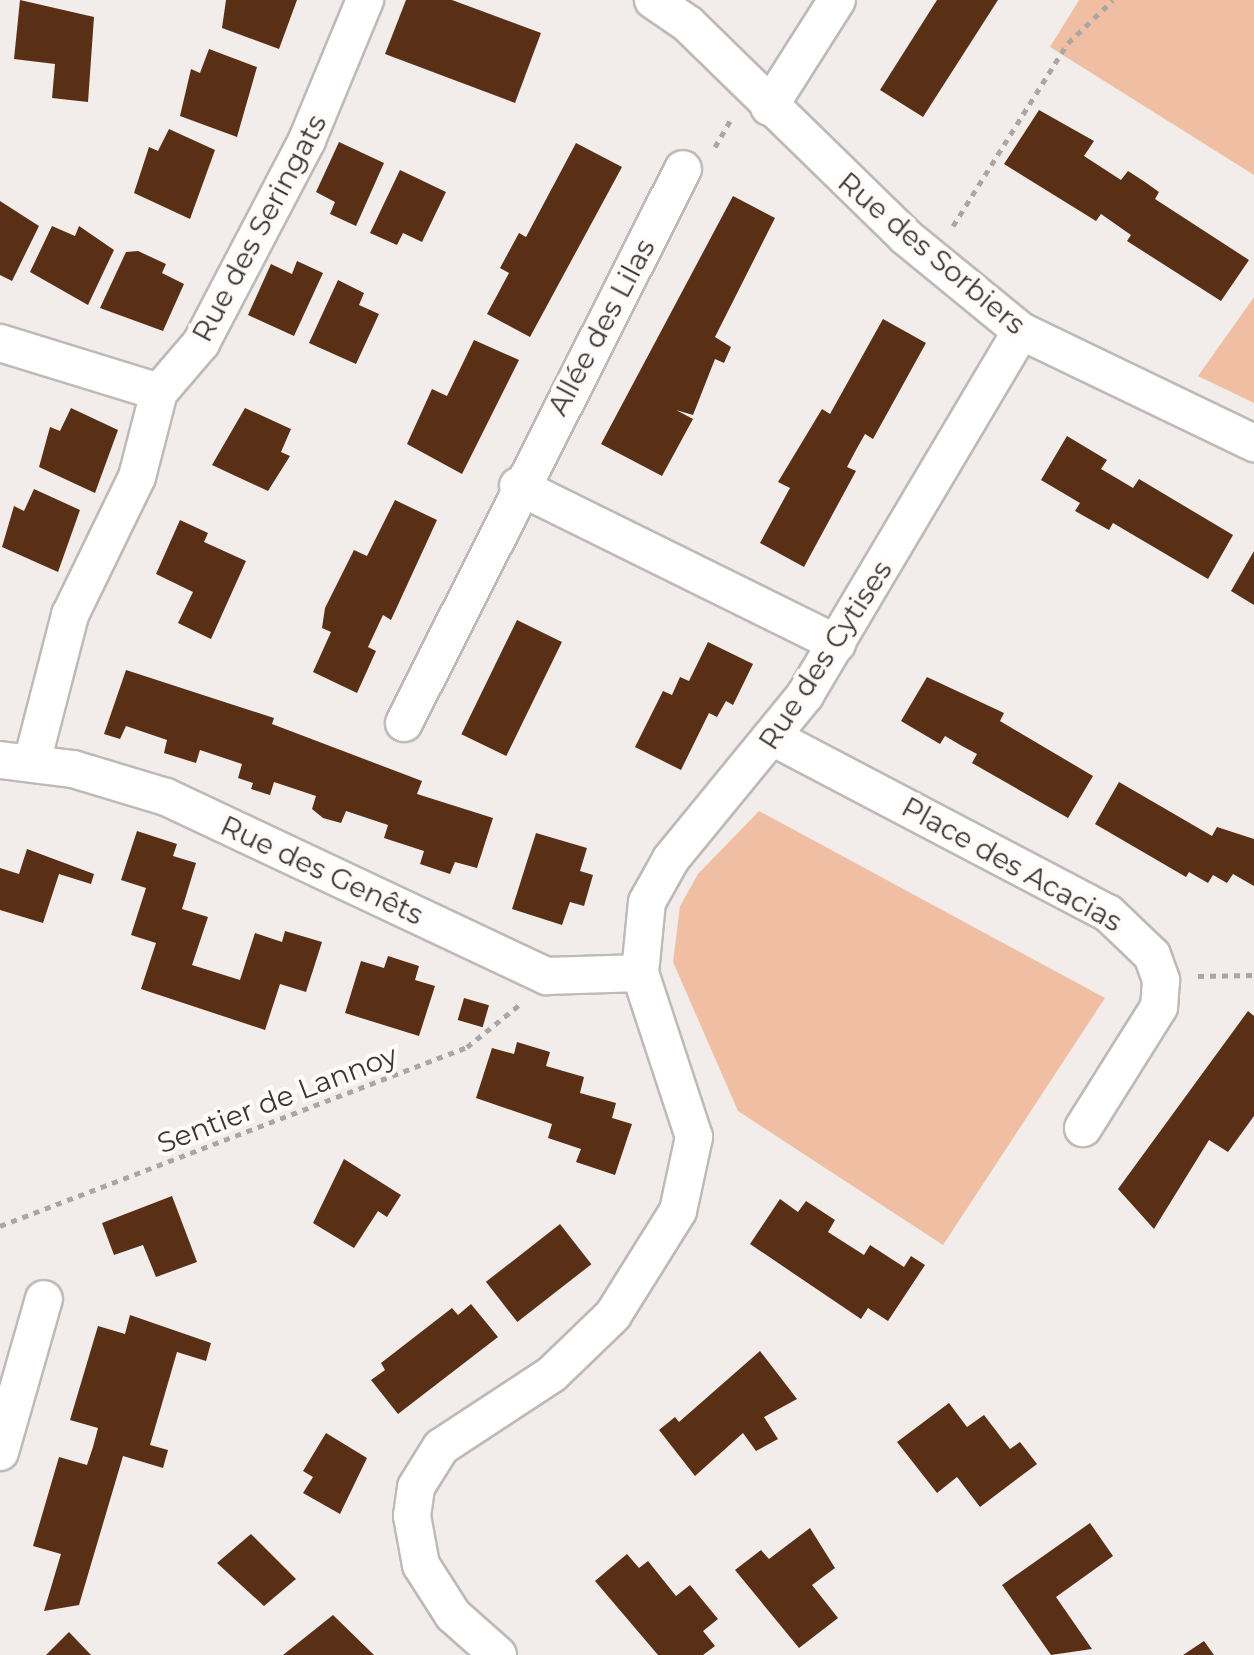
<!DOCTYPE html>
<meta charset="utf-8">
<style>
body{margin:0}
#map{position:relative;width:1254px;height:1655px;overflow:hidden;background:#f2edeb;font-family:Montserrat,sans-serif}
div>[style]{position:absolute}
[style*='--x']{left:calc(var(--x)*1px);top:calc(var(--y)*1px);width:calc(var(--w)*1px);rotate:calc(var(--a)*1deg)}
.green>*{inset:0;background:#f0bfa3}
.building>*{inset:0;background:#593016;transform-origin:0 0}
.path>*{height:5px;margin-top:-2.5px;transform-origin:0;background:repeating-linear-gradient(90deg,#aaa6a4 0 6px,transparent 0 12px)}
.roads{filter:drop-shadow(2px 0 #bebab7) drop-shadow(-2px 0 #bebab7) drop-shadow(0 2px #bebab7) drop-shadow(0 -2px #bebab7)}
.street>*{height:36px;margin:-18px;padding:0 18px;transform-origin:18px;border-radius:18px;background:#fff}
span{translate:-50% -50%;white-space:nowrap;text-align:center;line-height:1.15;-webkit-text-stroke:8px #fffbf9;paint-order:stroke}
.street-label{font-size:28px;color:#393736}
</style>
<div id="map">
<div class="green">
<i style="clip-path:polygon(1079px 0,1254px 0,1254px 175px,1050px 47px)"></i>
<i style="clip-path:polygon(1254px 297px,1254px 403px,1198px 376px)"></i>
<i style="clip-path:polygon(759px 811px,1105px 998px,943px 1245px,738px 1111px,673px 962px,680px 906px,698px 874px)"></i>
</div>
<div class="building">
<i style="clip-path:polygon(20px 0,94px 17px,88px 102px,52px 98px,55px 64px,14px 59px)"></i>
<i style="clip-path:polygon(226px 0,297px 0,279px 49px,222px 28px)"></i>
<i style="clip-path:polygon(406px 0,452px 0,541px 33px,515px 103px,385px 54px)"></i>
<i style="clip-path:polygon(937px 0,998px 0,923px 117px,880px 90px)"></i>
<i style="clip-path:polygon(209px 49px,257px 67px,237px 137px,180px 116px,191px 69px,200px 73px)"></i>
<i style="clip-path:polygon(1039px 110px,1094px 141px,1084px 156px,1121px 180px,1128px 171px,1145px 182px,1159px 192px,1155px 199px,1249px 260px,1221px 301px,1127px 241px,1131px 235px,1101px 214px,1096px 221px,1004px 164px)"></i>
<i style="clip-path:polygon(169px 129px,215px 150px,190px 219px,134px 193px,149px 147px,158px 151px)"></i>
<i style="clip-path:polygon(339px 142px,384px 163px,356px 226px,330px 214px,335px 202px,316px 192px)"></i>
<i style="clip-path:polygon(576px 143px,622px 167px,530px 337px,487px 314px,509px 273px,500px 268px,519px 233px,526px 237px)"></i>
<i style="clip-path:polygon(400px 170px,446px 192px,422px 242px,403px 233px,397px 245px,370px 233px)"></i>
<i style="clip-path:polygon(733px 196px,775px 218px,715px 337px,731px 347px,724px 363px,715px 359px,693px 415px,676px 410px,693px 419px,662px 476px,601px 444px)"></i>
<i style="clip-path:polygon(0 201px,39px 226px,12px 281px,0 275px)"></i>
<i style="clip-path:polygon(52px 226px,75px 236px,79px 226px,114px 250px,88px 305px,30px 272px)"></i>
<i style="clip-path:polygon(138px 251px,166px 264px,162px 273px,184px 284px,163px 331px,100px 308px,126px 252px)"></i>
<i style="clip-path:polygon(297px 261px,323px 273px,294px 336px,248px 315px,271px 264px,292px 274px)"></i>
<i style="clip-path:polygon(338px 280px,364px 293px,359px 305px,379px 314px,356px 364px,309px 343px)"></i>
<i style="clip-path:polygon(883px 319px,926px 343px,873px 439px,865px 434px,856px 450px,847px 467px,856px 471px,804px 567px,760px 543px,790px 488px,778px 482px,822px 409px,830px 414px)"></i>
<i style="clip-path:polygon(474px 340px,519px 360px,462px 474px,407px 444px,432px 389px,447px 396px)"></i>
<i style="clip-path:polygon(71px 408px,118px 430px,95px 493px,39px 467px,50px 427px,60px 431px)"></i>
<i style="clip-path:polygon(245px 408px,291px 429px,281px 452px,290px 456px,268px 491px,212px 465px)"></i>
<i style="clip-path:polygon(1067px 436px,1107px 460px,1101px 469px,1118px 479px,1133px 488px,1139px 479px,1233px 535px,1208px 579px,1113px 523px,1109px 530px,1075px 511px,1080px 503px,1041px 480px)"></i>
<i style="clip-path:polygon(34px 489px,80px 510px,58px 572px,2px 547px,14px 506px,24px 511px)"></i>
<i style="clip-path:polygon(395px 500px,437px 520px,391px 620px,383px 615px,368px 647px,376px 651px,357px 693px,313px 672px,331px 632px,322px 628px,325px 608px,354px 550px,367px 556px)"></i>
<i style="clip-path:polygon(180px 520px,208px 533px,204px 542px,246px 561px,211px 639px,178px 623px,193px 592px,156px 574px)"></i>
<i style="clip-path:polygon(1254px 551px,1254px 605px,1231px 591px)"></i>
<i style="left:517px;top:620px;width:50px;height:127px;rotate:26deg"></i>
<i style="clip-path:polygon(708px 642px,753px 664px,733px 705px,726px 701px,717px 717px,709px 713px,681px 770px,635px 747px,663px 691px,672px 695px,680px 677px,689px 681px)"></i>
<i style="clip-path:polygon(126px 670px,274px 718px,272px 724px,422px 781px,417px 794px,493px 818px,477px 868px,455px 862px,450px 874px,420px 864px,424px 851px,384px 838px,388px 825px,346px 811px,341px 823px,323px 818px,312px 809px,316px 796px,274px 782px,270px 795px,251px 789px,253px 783px,238px 778px,242px 764px,200px 750px,196px 763px,164px 753px,167px 740px,126px 726px,120px 739px,104px 734px)"></i>
<i style="clip-path:polygon(927px 677px,1004px 713px,1000px 721px,1093px 776px,1068px 818px,972px 763px,977px 754px,962px 746px,945px 736px,940px 744px,901px 721px)"></i>
<i style="clip-path:polygon(1119px 782px,1212px 836px,1217px 827px,1254px 839px,1254px 886px,1233px 874px,1227px 883px,1213px 875px,1208px 883px,1189px 872px,1186px 877px,1095px 824px)"></i>
<i style="clip-path:polygon(137px 831px,177px 844px,173px 856px,196px 863px,182px 909px,208px 917px,192px 965px,240px 980px,255px 933px,282px 942px,285px 931px,322px 942px,306px 992px,280px 984px,265px 1030px,141px 989px,156px 943px,131px 935px,146px 888px,121px 880px)"></i>
<i style="clip-path:polygon(536px 833px,587px 848px,580px 871px,593px 875px,584px 906px,570px 902px,562px 925px,512px 909px)"></i>
<i style="clip-path:polygon(27px 849px,94px 874px,91px 884px,59px 874px,43px 923px,0 910px,0 868px,19px 874px)"></i>
<i style="clip-path:polygon(388px 956px,419px 966px,415px 980px,435px 986px,419px 1036px,345px 1013px,361px 961px,384px 968px)"></i>
<i style="left:464px;top:998px;width:26px;height:23px;rotate:16deg"></i>
<i style="clip-path:polygon(1248px 1011px,1254px 1016px,1254px 1116px,1228px 1152px,1209px 1140px,1154px 1229px,1118px 1189px)"></i>
<i style="clip-path:polygon(517px 1042px,550px 1052px,546px 1066px,584px 1077px,580px 1093px,616px 1103px,612px 1118px,632px 1124px,615px 1175px,576px 1162px,581px 1149px,548px 1138px,552px 1124px,476px 1098px,492px 1048px,514px 1054px)"></i>
<i style="clip-path:polygon(344px 1159px,401px 1195px,387px 1217px,378px 1211px,354px 1248px,313px 1223px)"></i>
<i style="clip-path:polygon(172px 1196px,197px 1262px,156px 1277px,143px 1245px,114px 1255px,102px 1223px)"></i>
<i style="clip-path:polygon(780px 1199px,798px 1212px,806px 1201px,835px 1220px,828px 1232px,864px 1255px,870px 1245px,904px 1267px,911px 1256px,925px 1265px,888px 1321px,868px 1308px,861px 1319px,750px 1244px)"></i>
<i style="left:560px;top:1224px;width:51px;height:94px;rotate:52deg"></i>
<i style="clip-path:polygon(471px 1304px,498px 1337px,398px 1414px,371px 1380px,385px 1370px,381px 1363px,452px 1308px,458px 1315px)"></i>
<i style="clip-path:polygon(130px 1315px,211px 1343px,206px 1361px,177px 1352px,150px 1445px,168px 1450px,163px 1468px,123px 1456px,79px 1605px,44px 1611px,61px 1554px,33px 1546px,59px 1457px,87px 1465px,93px 1447px,98px 1428px,70px 1420px,98px 1326px,125px 1334px)"></i>
<i style="clip-path:polygon(760px 1351px,797px 1399px,764px 1417px,778px 1439px,756px 1451px,743px 1433px,695px 1476px,659px 1430px,675px 1417px,679px 1422px)"></i>
<i style="clip-path:polygon(949px 1403px,967px 1427px,984px 1415px,1010px 1449px,1020px 1442px,1037px 1464px,980px 1507px,957px 1477px,937px 1493px,897px 1442px)"></i>
<i style="clip-path:polygon(326px 1433px,367px 1458px,340px 1514px,303px 1493px,313px 1477px,303px 1471px)"></i>
<i style="clip-path:polygon(1090px 1523px,1113px 1556px,1056px 1597px,1092px 1649px,1051px 1655px,1002px 1585px)"></i>
<i style="clip-path:polygon(810px 1528px,835px 1568px,812px 1585px,838px 1618px,799px 1648px,735px 1570px,761px 1550px,769px 1559px)"></i>
<i style="clip-path:polygon(251px 1534px,296px 1579px,264px 1606px,217px 1563px)"></i>
<i style="clip-path:polygon(627px 1554px,639px 1568px,648px 1561px,676px 1596px,690px 1585px,718px 1619px,703px 1631px,715px 1646px,703px 1655px,658px 1655px,595px 1581px)"></i>
<i style="clip-path:polygon(333px 1615px,374px 1655px,283px 1655px)"></i>
<i style="clip-path:polygon(69px 1632px,91px 1655px,46px 1655px)"></i>
<i style="clip-path:polygon(1204px 1641px,1214px 1655px,1183px 1655px)"></i>
</div>
<div class="path">
<i style="--x:715;--y:147;--w:30;--a:-60"></i>
<i style="--x:953;--y:226;--w:216;--a:-57.9"></i>
<i style="--x:1068;--y:43;--w:62;--a:-43.7"></i>
<i style="--x:1198;--y:976;--w:56;--a:-1"></i>
<i style="--x:0;--y:1226;--w:500;--a:-20.97"></i>
<i style="--x:467;--y:1047;--w:67;--a:-38.9"></i>
</div>
<div class="roads">
<div class="street">
<i style="--x:653;--y:0;--w:42;--a:34.4"></i>
<i style="--x:688;--y:24;--w:305;--a:44.3"></i>
<i style="--x:906;--y:237;--w:149;--a:39.3"></i>
<i style="--x:1021;--y:331;--w:259;--a:25.7"></i>
<i style="--x:769;--y:107;--w:127;--a:-57.6"></i>
<i style="--x:0;--y:343;--w:166;--a:17.1"></i>
<i style="--x:518;--y:486;--w:356;--a:26.3"></i>
<i style="--x:404;--y:723;--w:620;--a:-63.27"></i>
<i style="--x:774;--y:738;--w:377;--a:27.7"></i>
<i style="--x:1108;--y:913;--w:61;--a:43.7"></i>
<i style="--x:1152;--y:955;--w:27;--a:70"></i>
<i style="--x:1161;--y:980;--w:27;--a:94"></i>
<i style="--x:1159;--y:1007;--w:143;--a:122.1"></i>
<i style="--x:0;--y:760;--w:74;--a:7"></i>
<i style="--x:73;--y:769;--w:97;--a:16.8"></i>
<i style="--x:166;--y:797;--w:421;--a:25.2"></i>
<i style="--x:547;--y:976;--w:93;--a:-1.8"></i>
<i style="--x:32;--y:762;--w:152;--a:-75.5"></i>
<i style="--x:70;--y:615;--w:153;--a:-64.1"></i>
<i style="--x:137;--y:477;--w:88;--a:-75.5"></i>
<i style="--x:159;--y:392;--w:65;--a:-49.4"></i>
<i style="--x:201;--y:343;--w:229;--a:-62.4"></i>
<i style="--x:307;--y:140;--w:152;--a:-67.5"></i>
<i style="--x:0;--y:1452;--w:159;--a:-74"></i>
<i style="--x:498;--y:1655;--w:60;--a:-138.4"></i>
<i style="--x:453;--y:1615;--w:59;--a:-122.6"></i>
<i style="--x:421;--y:1565;--w:50;--a:-100.4"></i>
<i style="--x:412;--y:1516;--w:29;--a:-82"></i>
<i style="--x:416;--y:1487;--w:47;--a:-58"></i>
<i style="--x:441;--y:1447;--w:133;--a:-33.3"></i>
<i style="--x:552;--y:1374;--w:85;--a:-44"></i>
<i style="--x:613;--y:1315;--w:123;--a:-58"></i>
<i style="--x:678;--y:1211;--w:76;--a:-77.8"></i>
<i style="--x:694;--y:1137;--w:173;--a:-108.2"></i>
<i style="--x:640;--y:973;--w:71;--a:-84.4"></i>
<i style="--x:647;--y:902;--w:49;--a:-60.8"></i>
<i style="--x:671;--y:859;--w:212;--a:-50.7"></i>
<i style="--x:805;--y:695;--w:423;--a:-59.3"></i>
</div>
</div>
<div class="street-label">
<span style="left:259px;top:228px;rotate:-62deg">Rue des Seringats</span>
<span style="left:932px;top:253px;rotate:40deg">Rue des Sorbiers</span>
<span style="left:601px;top:327px;rotate:-62deg">Allée des Lilas</span>
<span style="left:825px;top:655px;rotate:-57deg">Rue des Cytises</span>
<span style="left:1012px;top:864px;rotate:29deg">Place des Acacias</span>
<span style="left:322px;top:870px;rotate:25deg">Rue des Genêts</span>
<span style="left:277px;top:1099px;rotate:-21deg">Sentier de Lannoy</span>
</div>
</div>
